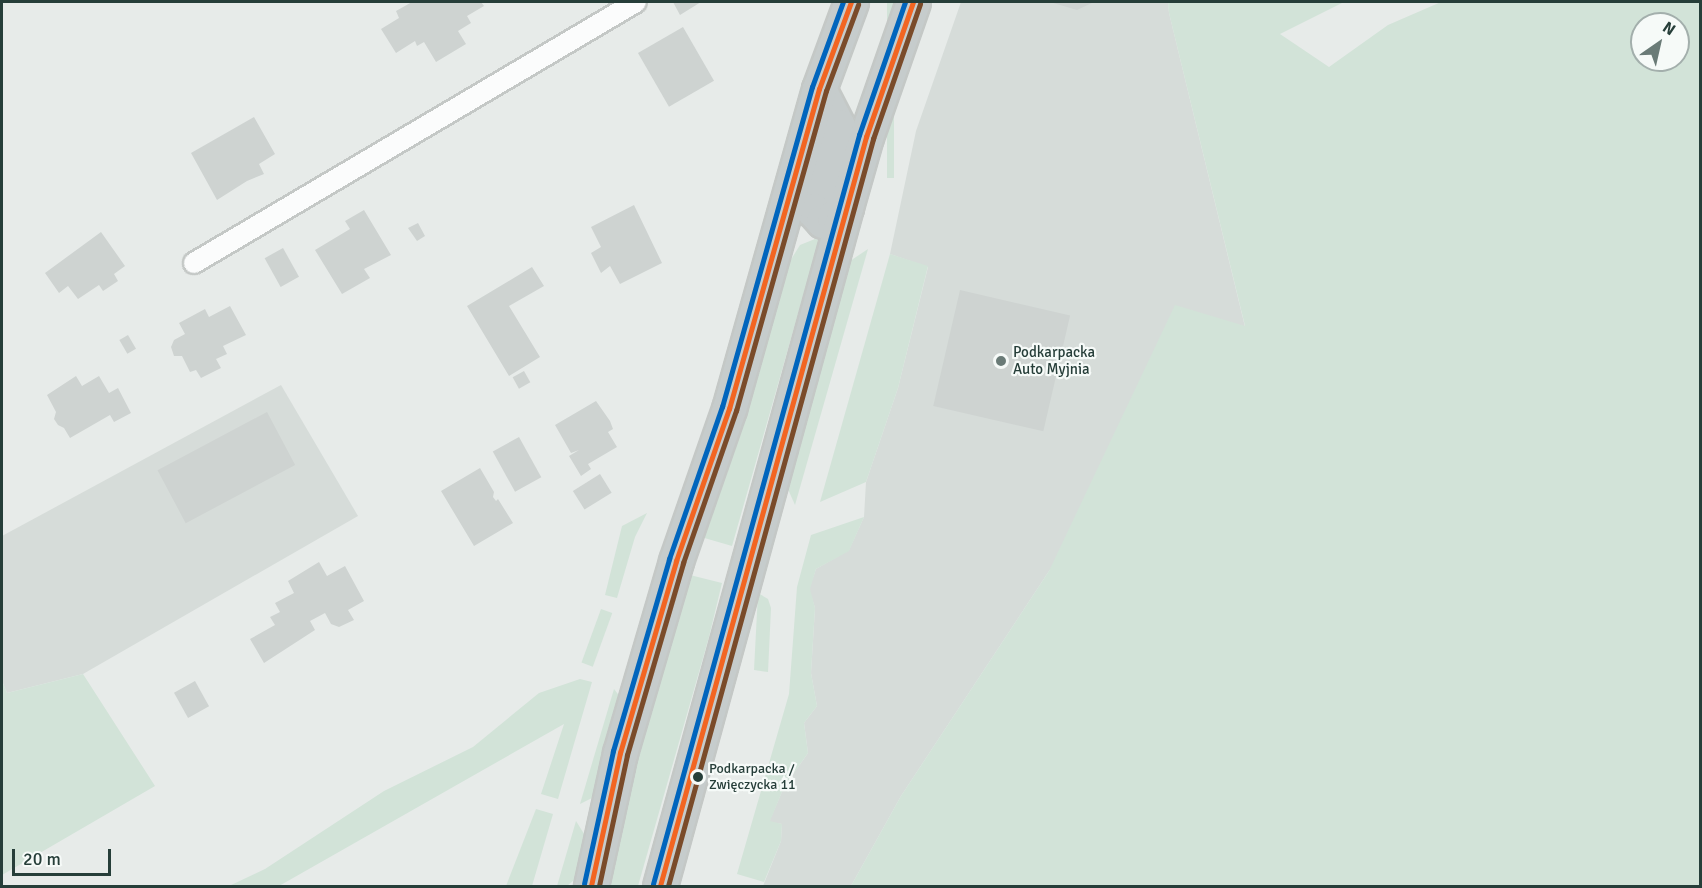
<!DOCTYPE html>
<meta charset="utf-8">
<style>
body{margin:0}
#map{position:relative;width:1702px;height:888px;overflow:hidden;background:#e7ebe9;font-family:Signika,sans-serif}
div>[style]{position:absolute}
[style*='--x']{left:calc(var(--x)*1px);top:calc(var(--y)*1px);width:calc(var(--w)*1px);rotate:calc(var(--a)*1deg)}
.built>*{inset:0;background:#d6dcd9}
.green>*{inset:0;background:#d2e3d8;transform-origin:0 0}
.building>*{inset:0;background:#ced3d1;transform-origin:0 0}
.roads{filter:drop-shadow(2px 0 #c4c8c6) drop-shadow(-2px 0 #c4c8c6) drop-shadow(0 2px #c4c8c6) drop-shadow(0 -2px #c4c8c6)}
.service>*{height:20px;margin:-10px;padding:0 10px;transform-origin:10px;border-radius:10px;background:#fbfcfc}
.trunk>*{height:33px;margin:-16.5px;padding:0 16.5px;transform-origin:16.5px;border-radius:16.5px;background:#c6cccc}
.bus-1>*{height:4.5px;margin:-2.25px;padding:0 2.25px;transform-origin:2.25px;border-radius:2.25px;background:#f26522}
.bus-2>*{height:4.5px;margin:-2.25px;padding:0 2.25px;transform-origin:2.25px;border-radius:2.25px;background:#7a4b2a}
.bus-3>*{height:4.5px;margin:-2.25px;padding:0 2.25px;transform-origin:2.25px;border-radius:2.25px;background:#0065bd}
.dots>*{width:16px;height:16px;translate:-50% -50%;box-sizing:border-box;border:3px solid #f6faf8;border-radius:50%}
span{translate:-50% -50%;white-space:nowrap;text-align:center;line-height:1.15;-webkit-text-stroke:4.5px #f6faf8;paint-order:stroke}
.bus-label{font-size:14px;color:#263e39}
.left{translate:0 -50%;text-align:left}
.poi-label{font-size:15px;color:#263e39}
.frame{position:absolute;inset:0;border:3px solid #263e39;pointer-events:none}
.north{position:absolute;left:1630px;top:12px;width:60px;height:60px;box-sizing:border-box;background:#f6faf8;border:2px solid #a3afac;border-radius:50%;rotate:34deg;font-size:16px;font-weight:700;line-height:24px;text-align:center;color:#263e39}
.north::after{content:'';display:block;margin:auto;width:21px;height:27px;background:#6a7b77;clip-path:polygon(50% 0,100% 100%,50% 72%,0 100%)}
.scale{position:absolute;left:12px;top:849px;width:99px;height:27px;box-sizing:border-box;border:3px solid #263e39;border-top:0;padding-left:8px;font-size:18px;line-height:21px;white-space:nowrap;color:#263e39;-webkit-text-stroke:4px #f6faf8;paint-order:stroke}
</style>
<div id="map">
<div class="built">
<i style="clip-path:polygon(961px 2px,1168px 2px,1169px 13px,1245px 327px,1049px 571px,901px 796px,851px 886px,763px 886px,781px 841px,782px 824px,769px 822px,784px 787px,808px 753px,804px 723px,817px 706px,811px 673px,815px 608px,809px 589px,816px 569px,849px 550px,864px 517px,866px 482px,898px 388px,928px 267px,890px 254px,916px 131px)"></i>
<i style="clip-path:polygon(281px 385px,358px 516px,83px 674px,7px 693px,2px 681px,2px 536px)"></i>
</div>
<div class="green">
<i style="left:887px;top:2px;width:7px;height:176px"></i>
<i style="clip-path:polygon(evenodd,1168px 2px,1344px 2px,1280px 34px,1329px 67px,1388px 25px,1441px 2px,1700px 2px,1700px 886px,851px 886px,901px 796px,1049px 571px,1175px 305px,1245px 326px,1169px 13px,1168px 2px,1642px 24px,1678px 24px,1678px 60px,1642px 60px,1642px 24px)"></i>
<i style="clip-path:polygon(815px 239px,819px 240px,732px 546px,701px 537px,734px 448px,787px 266px,800px 245px)"></i>
<i style="clip-path:polygon(868px 249px,795px 505px,787px 487px,850px 261px)"></i>
<i style="clip-path:polygon(890px 254px,928px 266px,898px 388px,866px 482px,820px 502px)"></i>
<i style="clip-path:polygon(647px 513px,635px 537px,617px 598px,605px 595px,622px 526px)"></i>
<i style="clip-path:polygon(864px 517px,849px 551px,816px 569px,810px 589px,815px 608px,811px 673px,817px 706px,804px 723px,808px 753px,784px 787px,770px 821px,782px 824px,781px 841px,764px 882px,737px 874px,789px 694px,797px 587px,811px 535px)"></i>
<i style="clip-path:polygon(690px 575px,722px 583px,709px 637px,638px 886px,609px 886px,637px 753px)"></i>
<i style="clip-path:polygon(758px 593px,768px 599px,771px 608px,768px 672px,754px 670px)"></i>
<i style="left:601px;top:609px;width:12px;height:57px;rotate:20deg"></i>
<i style="clip-path:polygon(83px 674px,155px 786px,2px 875px,2px 681px,7px 693px)"></i>
<i style="clip-path:polygon(580px 679px,592px 682px,558px 799px,541px 794px,564px 724px,279px 886px,229px 886px,265px 869px,384px 791px,473px 747px,539px 693px)"></i>
<i style="clip-path:polygon(614px 689px,624px 702px,598px 795px,580px 804px)"></i>
<i style="clip-path:polygon(536px 809px,553px 814px,532px 886px,506px 886px)"></i>
<i style="clip-path:polygon(576px 821px,586px 837px,574px 880px,567px 886px,557px 886px)"></i>
</div>
<div class="building">
<i style="clip-path:polygon(412px 2px,481px 2px,484px 6px,467px 16px,471px 23px,458px 31px,466px 44px,436px 62px,424px 42px,417px 46px,415px 41px,396px 53px,381px 29px,399px 18px,396px 11px)"></i>
<i style="clip-path:polygon(673px 2px,701px 2px,680px 15px)"></i>
<i style="clip-path:polygon(1050px 2px,1094px 2px,1077px 10px)"></i>
<i style="left:683px;top:27px;width:62px;height:52px;rotate:60deg"></i>
<i style="clip-path:polygon(254px 117px,275px 154px,259px 164px,264px 174px,247px 181px,217px 200px,191px 153px)"></i>
<i style="clip-path:polygon(634px 205px,662px 263px,620px 284px,610px 266px,601px 273px,591px 253px,601px 247px,591px 227px)"></i>
<i style="clip-path:polygon(364px 210px,391px 255px,364px 269px,370px 278px,342px 294px,315px 250px,350px 229px,345px 221px)"></i>
<i style="clip-path:polygon(418px 223px,425px 236px,417px 241px,408px 228px)"></i>
<i style="clip-path:polygon(101px 232px,125px 266px,114px 274px,118px 281px,103px 291px,99px 285px,78px 299px,68px 286px,59px 293px,45px 273px)"></i>
<i style="left:283px;top:248px;width:33px;height:21px;rotate:61deg"></i>
<i style="clip-path:polygon(532px 267px,544px 286px,509px 306px,540px 357px,509px 376px,467px 306px)"></i>
<i style="left:960px;top:290px;width:113px;height:119px;rotate:13deg"></i>
<i style="clip-path:polygon(230px 306px,246px 335px,223px 346px,227px 354px,216px 359px,221px 368px,201px 378px,196px 370px,190px 372px,182px 356px,174px 356px,171px 347px,174px 340px,185px 334px,179px 323px,205px 309px,209px 317px)"></i>
<i style="left:128px;top:335px;width:16px;height:10px;rotate:60deg"></i>
<i style="left:524px;top:371px;width:13px;height:13px;rotate:61deg"></i>
<i style="clip-path:polygon(76px 376px,82px 386px,99px 376px,109px 393px,118px 388px,131px 413px,114px 422px,110px 415px,70px 438px,64px 428px,58px 425px,54px 419px,56px 412px,47px 395px)"></i>
<i style="clip-path:polygon(596px 401px,610px 421px,613px 429px,608px 432px,617px 447px,588px 464px,591px 469px,581px 476px,569px 456px,579px 450px,571px 453px,555px 425px)"></i>
<i style="left:267px;top:412px;width:60px;height:124px;rotate:62deg"></i>
<i style="left:519px;top:437px;width:46px;height:30px;rotate:61deg"></i>
<i style="clip-path:polygon(480px 468px,494px 492px,493px 497px,496px 501px,498px 499px,513px 523px,474px 546px,441px 491px)"></i>
<i style="left:600px;top:474px;width:22px;height:32px;rotate:58deg"></i>
<i style="clip-path:polygon(319px 562px,327px 576px,345px 566px,364px 601px,348px 610px,354px 620px,339px 627px,331px 624px,325px 613px,310px 621px,315px 630px,264px 663px,250px 639px,275px 625px,270px 617px,280px 612px,275px 603px,294px 593px,288px 581px)"></i>
<i style="left:195px;top:681px;width:29px;height:24px;rotate:61deg"></i>
</div>
<div class="roads">
<div class="service">
<i style="--x:194;--y:263;--w:513;--a:-30.56"></i>
</div>
<div class="trunk">
<i style="--x:819;--y:89;--w:42;--a:62.8"></i>
<i style="--x:838;--y:126;--w:88;--a:106.6"></i>
<i style="--x:813;--y:210;--w:15;--a:48"></i>
<i style="--x:823;--y:221;--w:12;--a:-20"></i>
<i style="--x:834;--y:217;--w:16;--a:-40"></i>
<i style="--x:591;--y:886;--w:136;--a:-77.7"></i>
<i style="--x:620;--y:753;--w:200;--a:-73.7"></i>
<i style="--x:676;--y:561;--w:161;--a:-70.8"></i>
<i style="--x:729;--y:409;--w:332;--a:-74.3"></i>
<i style="--x:819;--y:89;--w:93;--a:-69.8"></i>
<i style="--x:660;--y:886;--w:704;--a:-74.68"></i>
<i style="--x:846;--y:207;--w:73;--a:-74.1"></i>
<i style="--x:866;--y:137;--w:143;--a:-70.8"></i>
</div>
</div>
<div class="bus-1">
<i style="--x:591;--y:886;--w:136;--a:-77.7"></i>
<i style="--x:620;--y:753;--w:200;--a:-73.7"></i>
<i style="--x:676;--y:561;--w:161;--a:-70.8"></i>
<i style="--x:729;--y:409;--w:332;--a:-74.3"></i>
<i style="--x:819;--y:89;--w:93;--a:-69.8"></i>
<i style="--x:660;--y:886;--w:777;--a:-74.62"></i>
<i style="--x:866;--y:137;--w:143;--a:-70.8"></i>
</div>
<div class="bus-2">
<i style="--x:599;--y:886;--w:134;--a:-77.9"></i>
<i style="--x:627;--y:755;--w:200;--a:-73.7"></i>
<i style="--x:683;--y:563;--w:161;--a:-70.8"></i>
<i style="--x:736;--y:411;--w:332;--a:-74.3"></i>
<i style="--x:826;--y:91;--w:92;--a:-69.6"></i>
<i style="--x:668;--y:886;--w:775;--a:-74.65"></i>
<i style="--x:873;--y:139;--w:143;--a:-70.8"></i>
</div>
<div class="bus-3">
<i style="--x:584;--y:884;--w:136;--a:-77.7"></i>
<i style="--x:613;--y:751;--w:200;--a:-73.7"></i>
<i style="--x:669;--y:559;--w:161;--a:-70.8"></i>
<i style="--x:722;--y:407;--w:332;--a:-74.3"></i>
<i style="--x:812;--y:87;--w:90;--a:-70"></i>
<i style="--x:653;--y:884;--w:777;--a:-74.62"></i>
<i style="--x:859;--y:135;--w:141;--a:-70.9"></i>
</div>
<div class="dots">
<i style="left:1001px;top:361px;background:#6a7b77"></i>
<i style="left:698px;top:777px;background:#263e39"></i>
</div>
<div class="bus-label">
<span class="left" style="left:709px;top:777px">Podkarpacka /<br>Zwięczycka 11</span>
</div>
<div class="poi-label">
<span class="left" style="left:1013px;top:361px">Podkarpacka<br>Auto Myjnia</span>
</div>
<div class="frame"></div>
<div class="north">N</div>
<div class="scale">20 m</div>
</div>
